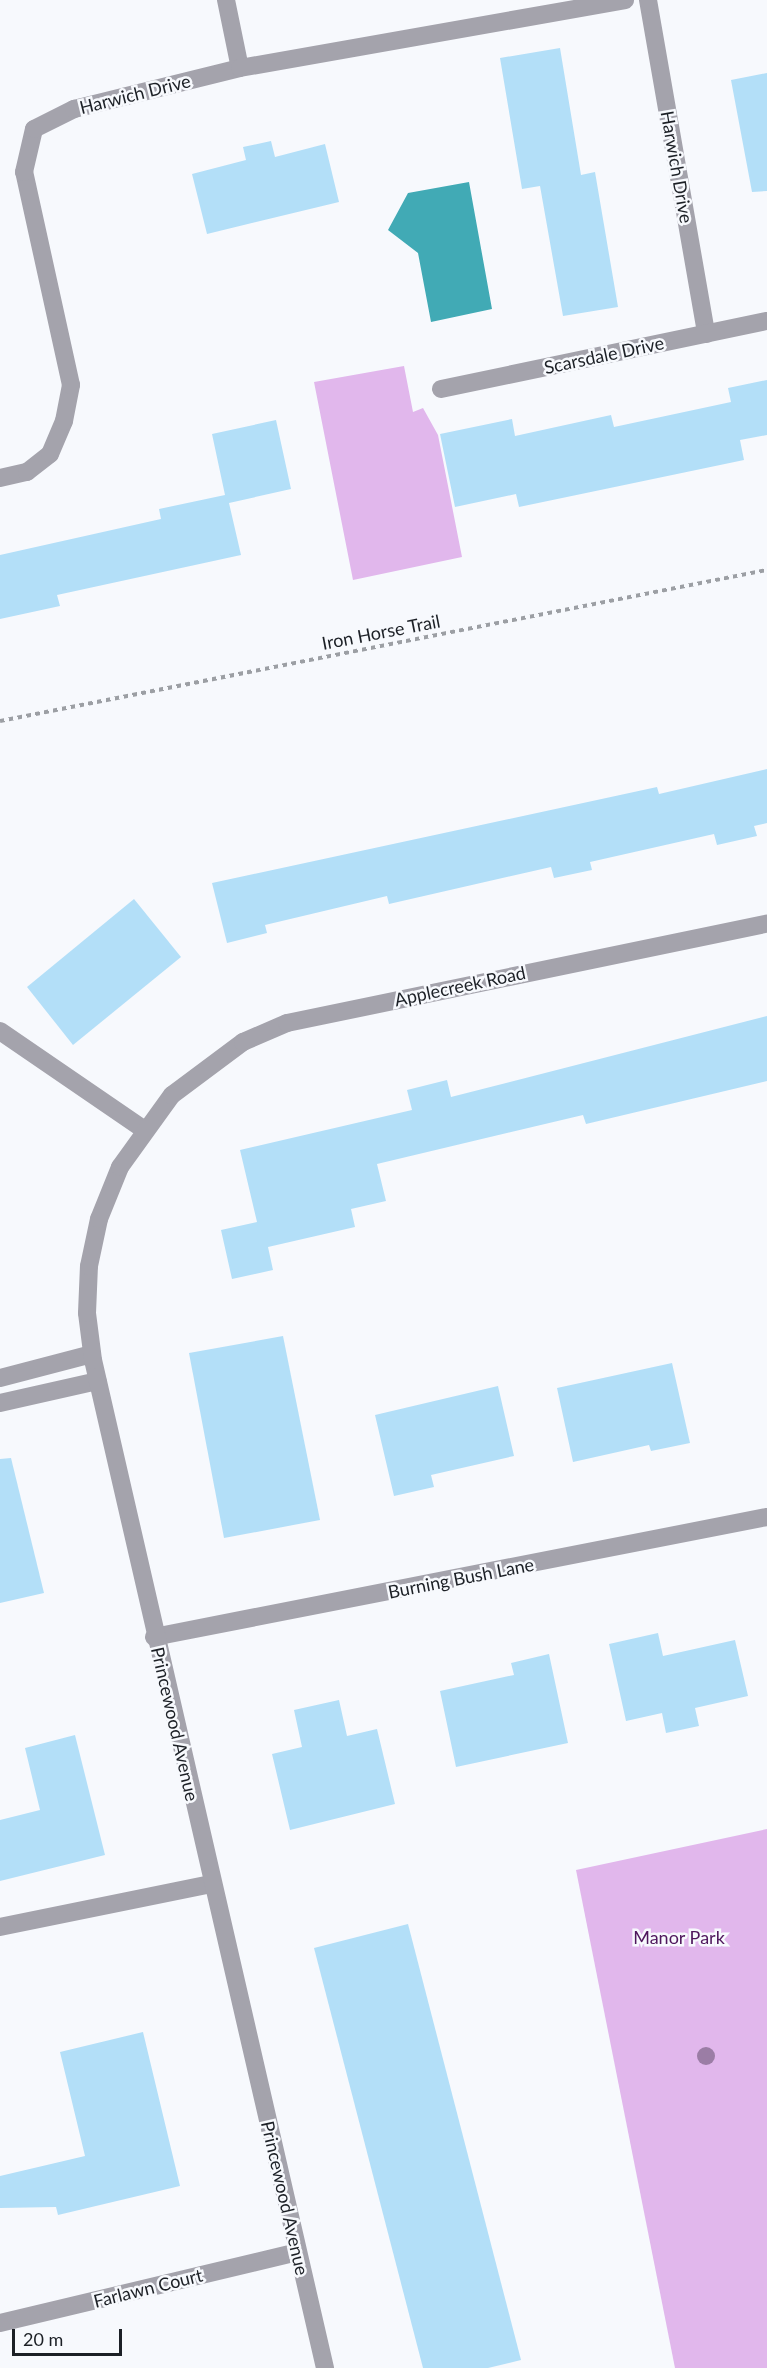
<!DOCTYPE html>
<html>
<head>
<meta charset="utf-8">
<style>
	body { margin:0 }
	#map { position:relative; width:767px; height:2368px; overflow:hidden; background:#f7f9fd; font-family:Lato,sans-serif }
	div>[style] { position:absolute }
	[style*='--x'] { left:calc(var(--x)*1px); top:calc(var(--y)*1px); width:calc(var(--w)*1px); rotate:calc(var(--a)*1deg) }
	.green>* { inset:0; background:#e1b7ec }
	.water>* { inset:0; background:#41aab5 }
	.building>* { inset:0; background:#b3dff8 }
	.path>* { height:4px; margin-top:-2px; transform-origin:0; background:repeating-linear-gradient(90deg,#9c9fa4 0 4.5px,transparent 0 9px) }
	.minor>* { height:18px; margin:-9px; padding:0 9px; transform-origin:9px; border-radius:9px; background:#a4a3ac }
	.trees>* { width:18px; height:18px; margin:-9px; border-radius:50%; background:#9b7da5 }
	span { translate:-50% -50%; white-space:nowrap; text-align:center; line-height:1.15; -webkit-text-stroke:5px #f7f9fd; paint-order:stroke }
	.street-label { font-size:18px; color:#1c2026 }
	.park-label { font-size:18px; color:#4f175d }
	.scale { position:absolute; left:12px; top:2329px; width:110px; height:27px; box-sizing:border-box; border:3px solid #1c2026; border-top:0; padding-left:8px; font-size:18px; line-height:21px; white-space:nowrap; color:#1c2026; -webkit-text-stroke:4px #f7f9fd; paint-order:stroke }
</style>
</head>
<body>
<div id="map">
	<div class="green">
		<div style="clip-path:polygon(404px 366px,413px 412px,423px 408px,438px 435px,462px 557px,353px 580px,314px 382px)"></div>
		<div style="clip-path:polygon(767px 1829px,767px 2368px,675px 2368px,576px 1870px)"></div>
	</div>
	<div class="water">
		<div style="clip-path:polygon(469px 182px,492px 309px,431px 322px,418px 253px,388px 230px,408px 193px)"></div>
	</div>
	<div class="building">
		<div style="clip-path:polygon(560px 48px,581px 175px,595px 172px,618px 307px,563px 316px,540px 186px,522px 189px,500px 58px)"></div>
		<div style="clip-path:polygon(767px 73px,767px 191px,752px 192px,731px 80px)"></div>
		<div style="clip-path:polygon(271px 141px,275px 157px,325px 144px,339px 202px,207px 234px,192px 174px,246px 160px,243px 147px)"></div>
		<div style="clip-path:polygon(767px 380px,767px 435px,740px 440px,744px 460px,519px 507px,516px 494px,455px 507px,440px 434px,512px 419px,515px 436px,611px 415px,614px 427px,731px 402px,728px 388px)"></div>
		<div style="clip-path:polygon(276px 420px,291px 489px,229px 503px,241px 555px,57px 595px,60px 606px,0 619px,0 555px,161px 519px,159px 509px,225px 495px,212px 434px)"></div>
		<div style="clip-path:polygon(767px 769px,767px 823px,754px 826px,757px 836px,717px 845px,714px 834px,590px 862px,592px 870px,554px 878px,551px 867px,389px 904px,387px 896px,265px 925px,267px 933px,227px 943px,212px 883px,657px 787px,659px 794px)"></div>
		<div style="clip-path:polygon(134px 899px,181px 957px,73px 1045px,27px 987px)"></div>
		<div style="clip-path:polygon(767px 1016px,767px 1081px,586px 1124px,583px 1115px,377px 1164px,386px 1201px,351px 1209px,355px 1227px,268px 1247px,273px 1270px,232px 1279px,221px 1230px,257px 1222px,240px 1150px,412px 1110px,407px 1090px,447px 1080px,451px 1097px)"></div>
		<div style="clip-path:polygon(283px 1336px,320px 1520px,224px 1538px,189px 1353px)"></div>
		<div style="clip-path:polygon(672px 1363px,690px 1443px,651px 1451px,649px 1445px,573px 1462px,557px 1388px)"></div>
		<div style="clip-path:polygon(498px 1386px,514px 1456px,431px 1475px,434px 1487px,394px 1496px,375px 1415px)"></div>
		<div style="clip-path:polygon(11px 1458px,44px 1593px,0 1603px,0 1459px)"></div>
		<div style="clip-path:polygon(658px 1633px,663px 1656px,735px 1640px,748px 1696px,695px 1708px,699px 1726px,666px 1733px,662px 1713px,626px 1721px,609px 1644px)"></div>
		<div style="clip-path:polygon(549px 1654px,568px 1743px,456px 1767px,440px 1691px,514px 1675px,511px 1663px)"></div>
		<div style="clip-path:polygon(339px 1700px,347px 1736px,377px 1729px,395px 1804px,290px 1830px,272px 1754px,302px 1747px,294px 1710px)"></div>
		<div style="clip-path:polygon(75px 1735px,105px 1855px,0 1881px,0 1820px,40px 1810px,25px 1748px)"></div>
		<div style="clip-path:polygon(408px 1924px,521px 2360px,488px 2368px,423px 2368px,314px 1948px)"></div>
		<div style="clip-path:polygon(143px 2032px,180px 2186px,58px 2215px,56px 2207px,0 2208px,0 2176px,85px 2156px,60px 2052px)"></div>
	</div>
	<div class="path">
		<div style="--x:0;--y:721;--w:782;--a:-11.14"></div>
	</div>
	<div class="minor">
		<div style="--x:226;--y:0;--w:69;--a:78.4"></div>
		<div style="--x:648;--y:0;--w:339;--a:80.1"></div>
		<div style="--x:441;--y:389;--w:333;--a:-11.8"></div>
		<div style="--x:0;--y:478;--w:28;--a:-13"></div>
		<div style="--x:27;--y:472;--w:29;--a:-38"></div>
		<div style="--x:50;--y:454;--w:36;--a:-67"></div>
		<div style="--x:64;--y:421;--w:37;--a:-79"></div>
		<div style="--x:71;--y:385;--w:218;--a:-102.4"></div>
		<div style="--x:24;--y:172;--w:44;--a:-76.9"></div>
		<div style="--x:34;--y:129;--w:45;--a:-26.6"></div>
		<div style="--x:74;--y:109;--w:171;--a:-13.9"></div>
		<div style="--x:240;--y:68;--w:391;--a:-10"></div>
		<div style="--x:0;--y:1031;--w:173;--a:34.4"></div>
		<div style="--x:0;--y:1378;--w:95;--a:-14.6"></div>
		<div style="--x:0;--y:1403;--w:100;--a:-12.7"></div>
		<div style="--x:154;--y:1637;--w:625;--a:-11.08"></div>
		<div style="--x:0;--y:1927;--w:216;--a:-11.5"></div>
		<div style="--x:0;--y:2323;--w:305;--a:-13.4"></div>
		<div style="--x:325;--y:2368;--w:1034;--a:-102.96"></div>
		<div style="--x:93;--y:1360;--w:47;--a:-97.3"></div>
		<div style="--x:87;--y:1313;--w:47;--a:-87.6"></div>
		<div style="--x:89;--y:1266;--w:48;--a:-78"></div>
		<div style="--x:99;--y:1219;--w:56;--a:-68"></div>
		<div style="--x:120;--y:1167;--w:89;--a:-54.2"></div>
		<div style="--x:172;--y:1095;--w:89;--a:-36.7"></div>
		<div style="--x:243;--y:1042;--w:48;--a:-23.4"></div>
		<div style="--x:287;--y:1023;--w:490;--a:-11.7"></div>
	</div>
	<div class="trees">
		<div style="left:706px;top:2056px"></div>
	</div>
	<div class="street-label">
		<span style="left:135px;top:94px;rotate:-14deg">Harwich Drive</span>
		<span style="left:677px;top:167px;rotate:80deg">Harwich Drive</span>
		<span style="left:604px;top:355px;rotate:-12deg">Scarsdale Drive</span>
		<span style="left:381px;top:632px;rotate:-11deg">Iron Horse Trail</span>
		<span style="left:460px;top:986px;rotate:-12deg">Applecreek Road</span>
		<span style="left:461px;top:1578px;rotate:-11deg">Burning Bush Lane</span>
		<span style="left:175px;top:1724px;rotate:77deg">Princewood Avenue</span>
		<span style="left:285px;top:2198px;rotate:77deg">Princewood Avenue</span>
		<span style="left:148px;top:2288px;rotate:-14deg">Farlawn Court</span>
	</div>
	<div class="park-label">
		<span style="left:679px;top:1937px">Manor Park</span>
	</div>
	<div class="scale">20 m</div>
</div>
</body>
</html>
